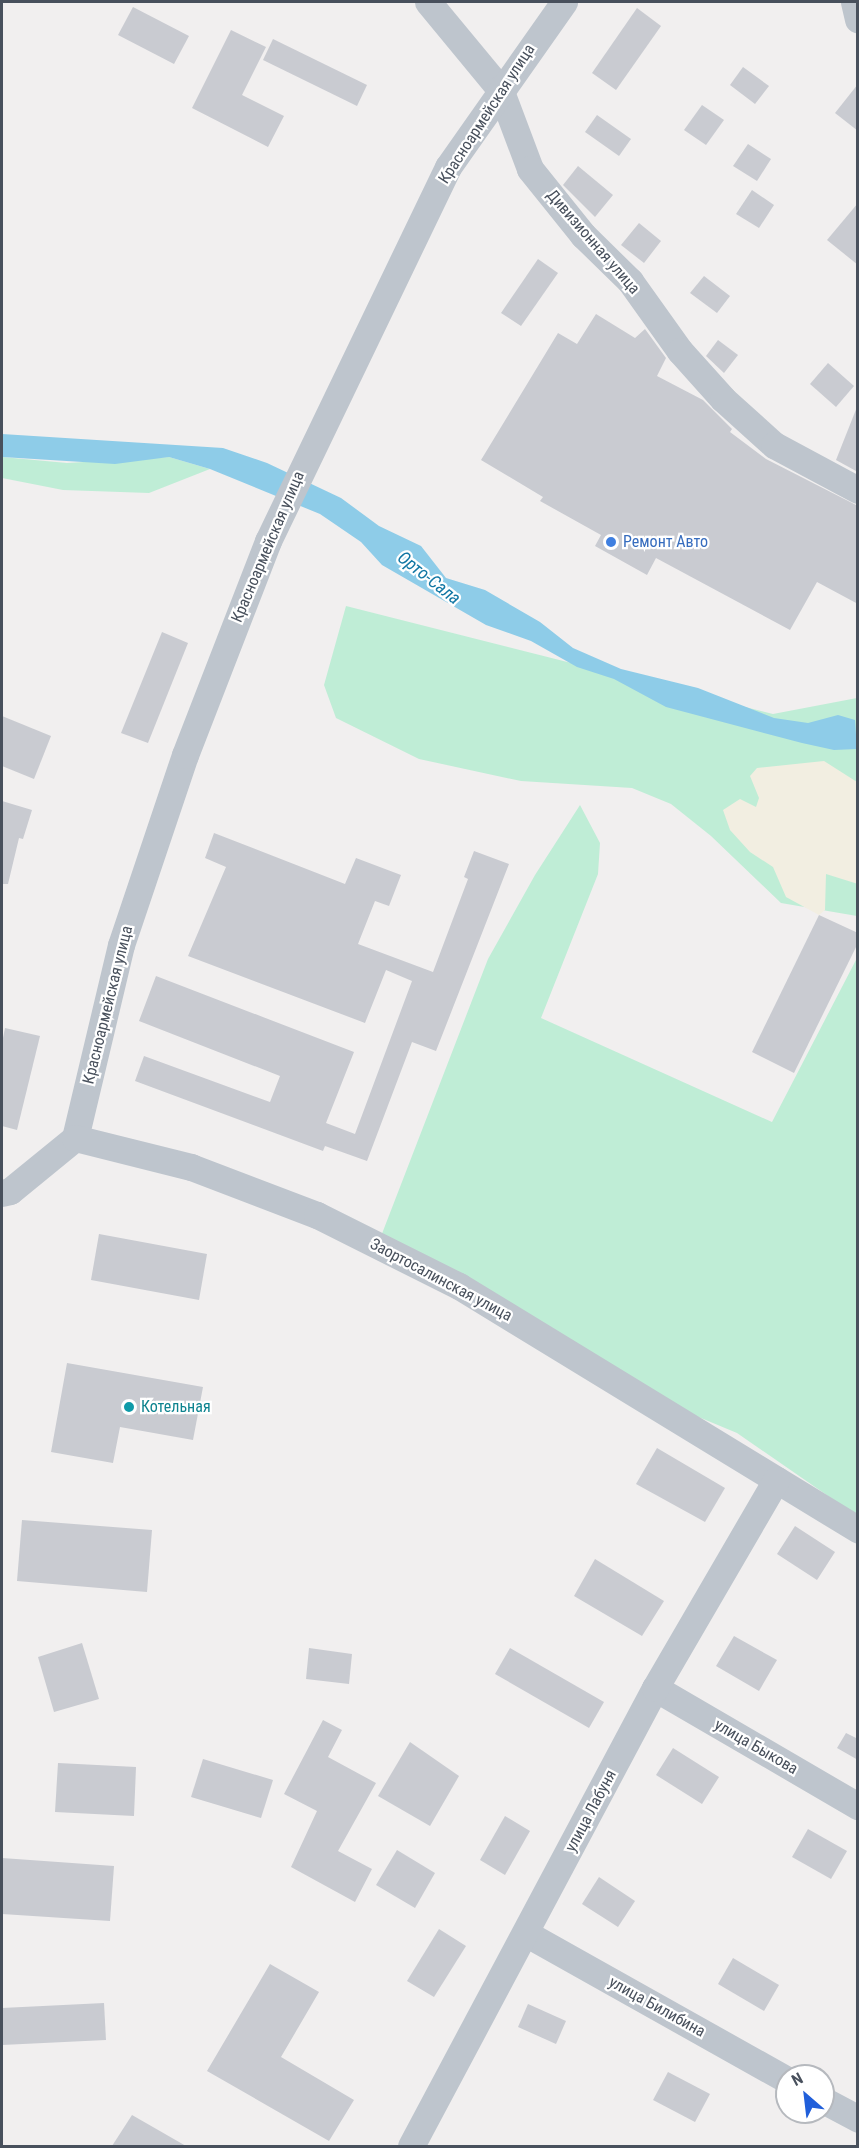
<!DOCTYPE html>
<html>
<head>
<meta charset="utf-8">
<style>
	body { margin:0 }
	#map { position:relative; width:859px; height:2148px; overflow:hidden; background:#f1efef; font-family:"Roboto Condensed",sans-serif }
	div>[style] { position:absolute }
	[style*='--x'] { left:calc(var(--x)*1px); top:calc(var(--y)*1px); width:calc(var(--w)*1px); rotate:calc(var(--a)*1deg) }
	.green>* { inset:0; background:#bfedd6 }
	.sand>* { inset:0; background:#f2eee1 }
	.water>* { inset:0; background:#8ecce8 }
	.building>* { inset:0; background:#c9cbd1 }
	.minor>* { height:27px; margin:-13.5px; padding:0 13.5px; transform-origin:13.5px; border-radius:13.5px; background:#bec5cd }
	.dots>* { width:16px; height:16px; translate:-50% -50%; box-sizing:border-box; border:3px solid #fff; border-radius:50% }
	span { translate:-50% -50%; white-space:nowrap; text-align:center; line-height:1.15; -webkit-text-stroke:4.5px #fff; paint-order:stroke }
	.street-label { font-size:16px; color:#48505c }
	.shop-label { font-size:16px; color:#366cbe }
	.left { translate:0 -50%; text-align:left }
	.culture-label { font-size:16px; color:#0d838f }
	.water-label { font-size:18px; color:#1277a4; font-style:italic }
	.frame { position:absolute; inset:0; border:3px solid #48505c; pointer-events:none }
	.north { position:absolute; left:775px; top:2064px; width:60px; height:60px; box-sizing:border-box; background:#fff; border:2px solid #b6b9be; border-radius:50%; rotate:332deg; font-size:16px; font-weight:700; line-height:24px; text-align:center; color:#48505c }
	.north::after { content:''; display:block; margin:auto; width:21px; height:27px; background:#215fda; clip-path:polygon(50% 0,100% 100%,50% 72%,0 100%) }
</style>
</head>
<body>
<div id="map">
	<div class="green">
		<div style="clip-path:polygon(2px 457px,67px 463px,169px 457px,210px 469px,149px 493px,63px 490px,2px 478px)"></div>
		<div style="clip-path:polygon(346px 606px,773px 714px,857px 698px,857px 916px,781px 903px,711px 836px,671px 804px,632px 788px,521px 781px,419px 759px,336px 718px,324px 685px)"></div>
		<div style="clip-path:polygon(580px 805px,600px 843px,598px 874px,541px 1018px,772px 1122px,857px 958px,857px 1516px,737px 1433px,624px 1386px,378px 1244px,488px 959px,535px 875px)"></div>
	</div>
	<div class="sand">
		<div style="clip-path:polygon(824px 761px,857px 782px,858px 884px,826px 874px,825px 910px,819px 915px,786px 897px,773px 867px,750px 852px,730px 830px,723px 810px,740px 799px,756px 807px,759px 798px,750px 776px,757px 768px)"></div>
	</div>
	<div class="water">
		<div style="clip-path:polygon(2px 434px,223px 448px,267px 463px,341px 498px,379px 526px,421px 546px,446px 578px,485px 590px,540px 622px,573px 648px,621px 669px,698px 688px,774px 718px,808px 723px,838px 715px,855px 720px,857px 749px,834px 750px,802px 743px,666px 707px,614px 679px,577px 667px,531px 641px,486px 625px,382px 565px,361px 542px,320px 514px,210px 469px,169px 457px,115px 464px,2px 457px)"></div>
	</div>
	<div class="building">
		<div style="clip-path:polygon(133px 7px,189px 36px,174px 64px,118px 35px)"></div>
		<div style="clip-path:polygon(637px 8px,661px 26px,616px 90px,592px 73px)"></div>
		<div style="clip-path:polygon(231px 30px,266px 47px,242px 95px,284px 116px,268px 147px,192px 108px)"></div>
		<div style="clip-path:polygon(273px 39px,367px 85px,357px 106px,263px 60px)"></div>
		<div style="clip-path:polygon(743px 67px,769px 86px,755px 104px,730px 85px)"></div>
		<div style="clip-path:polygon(858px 84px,858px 131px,835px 113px)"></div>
		<div style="clip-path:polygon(702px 105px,724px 120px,706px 145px,684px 130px)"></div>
		<div style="clip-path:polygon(597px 115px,631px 139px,619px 156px,585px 132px)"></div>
		<div style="clip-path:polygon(748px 144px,771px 159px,757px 181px,733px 166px)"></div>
		<div style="clip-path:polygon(578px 166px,613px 195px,595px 217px,563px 185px)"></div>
		<div style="clip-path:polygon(752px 190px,774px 205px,759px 228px,736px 214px)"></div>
		<div style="clip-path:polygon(858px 203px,858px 265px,827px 240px)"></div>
		<div style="clip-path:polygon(639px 223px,661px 241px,644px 263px,621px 245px)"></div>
		<div style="clip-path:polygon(538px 259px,558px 273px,521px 326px,501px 313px)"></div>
		<div style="clip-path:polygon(704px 276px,730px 296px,717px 313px,690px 293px)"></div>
		<div style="clip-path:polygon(596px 314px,635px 338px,645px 329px,666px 358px,657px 376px,703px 400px,732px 429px,730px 432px,766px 459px,858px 506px,858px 604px,817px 582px,790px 630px,656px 558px,647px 575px,595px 546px,601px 535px,540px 501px,543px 497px,481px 460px,558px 333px,577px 344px)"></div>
		<div style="clip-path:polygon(718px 340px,738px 355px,724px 373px,706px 356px)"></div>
		<div style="clip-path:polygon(828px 363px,854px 386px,836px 407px,810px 384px)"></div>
		<div style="clip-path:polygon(857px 407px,858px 467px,856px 471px,836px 460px)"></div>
		<div style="clip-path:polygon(162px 632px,188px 643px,148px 743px,121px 733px)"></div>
		<div style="clip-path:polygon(2px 716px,51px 736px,34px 779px,2px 766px)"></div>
		<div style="clip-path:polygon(2px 801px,32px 810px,23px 839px,19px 838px,8px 884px,2px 884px)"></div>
		<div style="clip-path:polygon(214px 833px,345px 884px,356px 858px,401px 875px,389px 906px,375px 901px,358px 944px,433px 972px,468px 879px,464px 877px,474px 851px,509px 864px,436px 1051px,412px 1042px,367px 1161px,325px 1146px,323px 1151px,135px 1081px,144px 1056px,270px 1102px,280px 1076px,139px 1021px,156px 976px,354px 1052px,326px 1123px,355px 1134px,412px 981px,386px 970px,365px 1023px,188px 956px,226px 867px,205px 858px)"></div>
		<div style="clip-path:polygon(819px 915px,858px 933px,858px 943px,794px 1073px,752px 1052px)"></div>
		<div style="clip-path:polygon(5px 1028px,40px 1036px,17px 1130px,2px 1126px,2px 1043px)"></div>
		<div style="clip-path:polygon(99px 1234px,207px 1254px,199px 1300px,91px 1280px)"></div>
		<div style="clip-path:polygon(67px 1363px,203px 1387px,193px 1440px,120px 1427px,113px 1463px,51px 1452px)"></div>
		<div style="clip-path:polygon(657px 1448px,725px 1488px,705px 1522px,636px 1484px)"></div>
		<div style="clip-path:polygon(22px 1520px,152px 1530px,147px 1592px,17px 1581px)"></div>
		<div style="clip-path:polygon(795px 1526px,835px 1552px,817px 1580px,777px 1554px)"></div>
		<div style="clip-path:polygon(595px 1559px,664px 1601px,642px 1636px,574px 1596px)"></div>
		<div style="clip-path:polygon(734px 1636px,777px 1660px,759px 1691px,716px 1666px)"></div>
		<div style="clip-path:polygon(82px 1643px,99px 1699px,54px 1712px,38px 1657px)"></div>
		<div style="clip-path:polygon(309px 1648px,352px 1654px,349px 1684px,306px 1679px)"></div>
		<div style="clip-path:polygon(510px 1648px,604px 1702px,589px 1728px,495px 1674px)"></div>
		<div style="clip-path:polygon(323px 1720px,342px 1730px,328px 1757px,376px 1783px,338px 1851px,372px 1869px,355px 1902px,291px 1867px,317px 1811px,284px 1794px)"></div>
		<div style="clip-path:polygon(846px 1733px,858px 1739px,858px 1760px,837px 1748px)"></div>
		<div style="clip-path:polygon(410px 1742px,459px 1776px,430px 1826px,378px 1796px)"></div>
		<div style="clip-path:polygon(673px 1748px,719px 1777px,702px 1804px,656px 1775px)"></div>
		<div style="clip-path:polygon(203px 1759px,273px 1780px,261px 1818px,191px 1797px)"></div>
		<div style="clip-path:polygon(58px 1763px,136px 1767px,134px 1816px,55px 1812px)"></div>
		<div style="clip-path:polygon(505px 1816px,530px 1831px,505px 1875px,480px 1860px)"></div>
		<div style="clip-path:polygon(808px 1829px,847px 1851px,831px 1879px,792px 1857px)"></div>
		<div style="clip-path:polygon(397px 1850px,435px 1873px,415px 1908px,376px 1885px)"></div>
		<div style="clip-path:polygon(2px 1858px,114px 1866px,110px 1921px,2px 1914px)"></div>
		<div style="clip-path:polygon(599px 1877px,635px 1901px,618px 1927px,582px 1904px)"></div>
		<div style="clip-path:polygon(439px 1929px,466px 1946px,434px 1997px,407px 1981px)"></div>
		<div style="clip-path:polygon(733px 1958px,779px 1985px,764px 2011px,718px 1984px)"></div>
		<div style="clip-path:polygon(270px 1964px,319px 1992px,281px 2057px,354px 2100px,329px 2141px,207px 2071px)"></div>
		<div style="clip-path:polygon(104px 2003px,106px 2040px,2px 2045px,2px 2008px)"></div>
		<div style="clip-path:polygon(528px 2004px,566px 2021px,556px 2044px,518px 2027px)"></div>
		<div style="clip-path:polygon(668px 2072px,710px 2094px,695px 2122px,653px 2100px)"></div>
		<div style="clip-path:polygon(132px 2115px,186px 2146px,112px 2146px)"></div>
	</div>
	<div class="minor">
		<div style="--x:428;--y:2;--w:113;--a:50.4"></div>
		<div style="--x:500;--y:89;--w:85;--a:69.4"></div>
		<div style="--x:530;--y:169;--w:85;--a:51.2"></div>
		<div style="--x:583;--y:235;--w:66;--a:44.4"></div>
		<div style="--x:630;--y:281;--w:86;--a:54.5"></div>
		<div style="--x:680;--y:351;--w:64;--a:48.1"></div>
		<div style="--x:723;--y:399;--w:69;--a:42"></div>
		<div style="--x:774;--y:445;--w:95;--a:28.2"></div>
		<div style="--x:854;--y:2;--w:18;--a:77"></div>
		<div style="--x:75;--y:1138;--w:198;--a:-76.6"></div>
		<div style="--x:121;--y:945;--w:200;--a:-71.4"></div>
		<div style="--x:185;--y:755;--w:230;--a:-68.8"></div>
		<div style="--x:268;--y:541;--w:415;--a:-64.3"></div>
		<div style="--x:448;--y:167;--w:202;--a:-54.9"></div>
		<div style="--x:2;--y:1193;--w:8;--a:-14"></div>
		<div style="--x:10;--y:1191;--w:84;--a:-39.2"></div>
		<div style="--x:75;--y:1138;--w:120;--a:14"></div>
		<div style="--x:191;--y:1167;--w:135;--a:20.9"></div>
		<div style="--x:317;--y:1215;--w:159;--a:26.6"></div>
		<div style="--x:459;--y:1286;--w:468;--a:31.4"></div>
		<div style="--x:655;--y:1688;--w:235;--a:30.2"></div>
		<div style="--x:527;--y:1934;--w:298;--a:29.3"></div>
		<div style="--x:823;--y:2100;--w:40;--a:28"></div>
		<div style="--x:411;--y:2146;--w:519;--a:-61.95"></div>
		<div style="--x:655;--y:1688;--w:241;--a:-59.8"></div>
	</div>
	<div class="dots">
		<div style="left:611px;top:542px;background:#3f7fe0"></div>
		<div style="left:129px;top:1407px;background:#0f9aa8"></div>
	</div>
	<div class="street-label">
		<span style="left:487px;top:114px;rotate:-57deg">Красноармейская улица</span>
		<span style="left:593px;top:242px;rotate:49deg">Дивизионная улица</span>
		<span style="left:268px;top:547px;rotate:-67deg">Красноармейская улица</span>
		<span style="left:108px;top:1005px;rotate:-76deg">Красноармейская улица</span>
		<span style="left:441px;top:1280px;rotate:28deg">Заортосалинская улица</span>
		<span style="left:756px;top:1747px;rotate:30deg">улица Быкова</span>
		<span style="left:591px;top:1811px;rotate:-62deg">улица Лабуня</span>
		<span style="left:657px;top:2007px;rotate:29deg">улица Билибина</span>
	</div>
	<div class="shop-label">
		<span class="left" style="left:623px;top:542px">Ремонт Авто</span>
	</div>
	<div class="culture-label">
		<span class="left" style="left:141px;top:1407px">Котельная</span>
	</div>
	<div class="water-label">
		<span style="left:429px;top:578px;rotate:38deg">Орто-Сала</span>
	</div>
	<div class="frame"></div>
	<div class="north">N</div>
</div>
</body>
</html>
